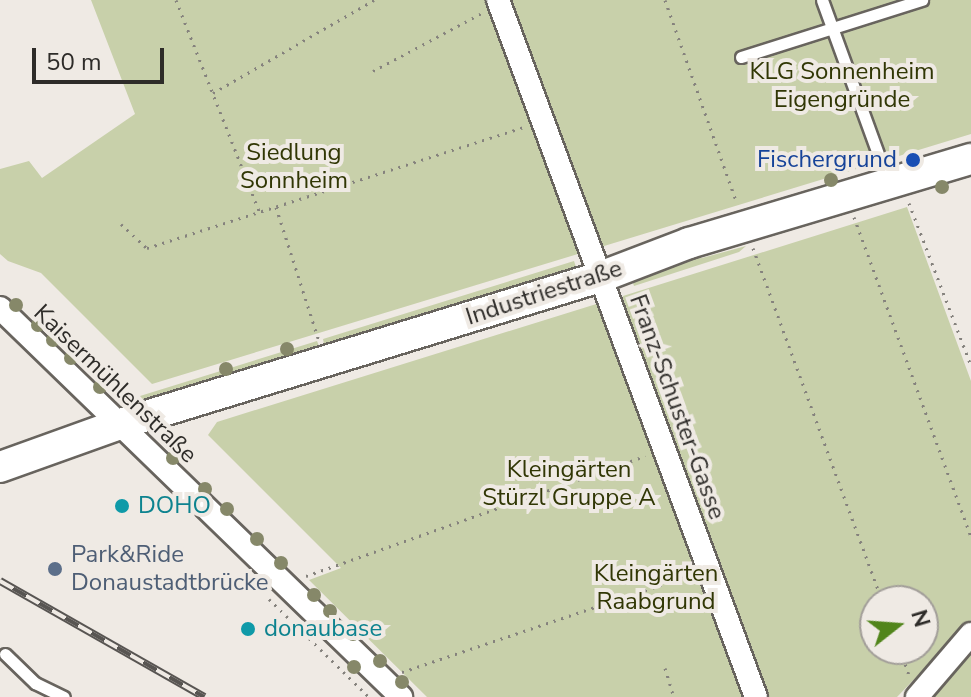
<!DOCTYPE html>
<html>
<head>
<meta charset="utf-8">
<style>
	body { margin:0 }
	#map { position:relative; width:971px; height:697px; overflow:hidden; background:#efeae4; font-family:"Nunito Sans",sans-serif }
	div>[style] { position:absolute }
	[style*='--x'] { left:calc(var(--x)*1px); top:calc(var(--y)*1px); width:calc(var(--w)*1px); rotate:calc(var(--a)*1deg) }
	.green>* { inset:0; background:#c8d0aa }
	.path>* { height:3px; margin-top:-1.5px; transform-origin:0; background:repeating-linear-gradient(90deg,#85827d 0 2px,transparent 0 8px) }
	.roads { filter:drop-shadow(2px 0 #68645e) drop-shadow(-2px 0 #68645e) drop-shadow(0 2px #68645e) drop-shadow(0 -2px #68645e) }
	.lane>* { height:11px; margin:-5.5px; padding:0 5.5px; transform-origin:5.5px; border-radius:5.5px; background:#fff }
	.street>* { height:22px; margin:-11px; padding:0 11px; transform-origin:11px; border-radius:11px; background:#fff }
	.secondary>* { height:30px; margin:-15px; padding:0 15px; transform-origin:15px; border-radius:15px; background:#fff }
	.rail>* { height:8px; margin-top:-4px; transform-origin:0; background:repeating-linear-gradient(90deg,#efeae4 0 15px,#585552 0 30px); box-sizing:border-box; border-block:2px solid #585552 }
	.trees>* { width:14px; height:14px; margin:-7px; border-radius:50%; background:#868869 }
	.dots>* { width:22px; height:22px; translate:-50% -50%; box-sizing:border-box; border:4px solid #efeae4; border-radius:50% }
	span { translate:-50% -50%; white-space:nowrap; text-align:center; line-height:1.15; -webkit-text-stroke:8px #efeae4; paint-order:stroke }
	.park-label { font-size:24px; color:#313705 }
	.transit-label { font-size:24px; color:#164399 }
	.right { translate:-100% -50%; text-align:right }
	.street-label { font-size:24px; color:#2e2c29 }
	.culture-label { font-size:24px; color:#0d838f }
	.left { translate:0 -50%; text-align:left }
	.service-label { font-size:24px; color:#4e5e75 }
	.north { position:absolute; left:859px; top:585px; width:80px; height:80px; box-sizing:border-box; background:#efeae4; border:2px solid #a29e99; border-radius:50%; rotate:73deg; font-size:22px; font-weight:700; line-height:32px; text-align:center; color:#2e2c29 }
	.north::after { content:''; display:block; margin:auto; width:28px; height:36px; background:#51851b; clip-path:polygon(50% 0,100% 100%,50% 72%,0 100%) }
	.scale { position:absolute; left:32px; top:48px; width:132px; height:36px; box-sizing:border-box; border:4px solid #2e2c29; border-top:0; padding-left:10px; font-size:24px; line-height:28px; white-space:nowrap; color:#2e2c29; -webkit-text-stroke:6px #efeae4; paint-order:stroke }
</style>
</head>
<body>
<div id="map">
	<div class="green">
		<div style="clip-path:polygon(91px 0,971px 0,971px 134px,152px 384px,41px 273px,8px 261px,0 254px,0 169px,29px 161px,42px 178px,135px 114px)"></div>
		<div style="clip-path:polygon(evenodd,907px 207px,971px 381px,971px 620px,897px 697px,760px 697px,619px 305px,623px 296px,907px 207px,875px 601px,923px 601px,923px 649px,875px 649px,875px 601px)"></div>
		<div style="clip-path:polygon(746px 246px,739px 252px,634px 286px,632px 280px,697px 256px,702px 258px)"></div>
		<div style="clip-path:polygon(574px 261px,579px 276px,569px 279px,561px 271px,324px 344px,323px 339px)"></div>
		<div style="clip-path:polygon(606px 301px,750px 697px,427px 697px,309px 580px,341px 568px,208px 435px,217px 422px)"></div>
		<div style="clip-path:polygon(317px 341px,319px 346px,239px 371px,237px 376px,213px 378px,142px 401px,140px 396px)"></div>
		<div style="clip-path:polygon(971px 646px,971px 697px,926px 697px)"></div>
	</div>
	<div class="path">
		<div style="--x:176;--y:0;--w:227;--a:68.5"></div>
		<div style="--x:665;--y:0;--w:215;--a:70.5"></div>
		<div style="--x:373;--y:71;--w:123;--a:-28"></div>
		<div style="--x:213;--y:93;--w:186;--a:-30"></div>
		<div style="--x:909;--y:203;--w:173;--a:69.1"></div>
		<div style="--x:276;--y:207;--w:141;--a:72.2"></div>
		<div style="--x:854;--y:217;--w:340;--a:69.9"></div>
		<div style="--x:121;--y:224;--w:35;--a:43"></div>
		<div style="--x:147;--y:248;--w:397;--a:-17.8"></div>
		<div style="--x:753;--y:248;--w:376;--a:69.9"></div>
		<div style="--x:306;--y:576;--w:360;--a:-19.5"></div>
		<div style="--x:269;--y:599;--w:140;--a:44.4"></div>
		<div style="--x:900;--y:649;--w:28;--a:71"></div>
		<div style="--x:665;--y:668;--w:30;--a:73"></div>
		<div style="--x:402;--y:672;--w:304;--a:-18.6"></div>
	</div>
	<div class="roads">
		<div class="lane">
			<div style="--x:822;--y:0;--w:196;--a:70"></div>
			<div style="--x:741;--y:57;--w:190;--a:-17.5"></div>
			<div style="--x:5;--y:654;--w:42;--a:44"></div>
			<div style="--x:35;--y:683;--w:32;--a:26"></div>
		</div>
		<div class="street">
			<div style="--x:498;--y:0;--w:743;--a:69.69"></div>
			<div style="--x:0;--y:308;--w:559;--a:44.13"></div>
			<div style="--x:917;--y:697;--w:83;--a:-49.4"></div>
		</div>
		<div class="secondary">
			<div style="--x:0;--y:467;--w:124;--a:-19.7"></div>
			<div style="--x:117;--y:425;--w:508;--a:-17.04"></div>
			<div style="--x:603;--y:276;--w:92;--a:-21"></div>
			<div style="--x:689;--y:243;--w:294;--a:-16.6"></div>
		</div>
	</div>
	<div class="rail">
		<div style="--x:0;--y:581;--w:235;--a:29.6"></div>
	</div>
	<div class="trees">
		<div style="left:831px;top:180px"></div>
		<div style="left:942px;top:187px"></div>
		<div style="left:16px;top:305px"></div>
		<div style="left:38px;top:325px"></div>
		<div style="left:53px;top:340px"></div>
		<div style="left:287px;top:349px"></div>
		<div style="left:71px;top:358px"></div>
		<div style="left:226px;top:369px"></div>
		<div style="left:100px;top:387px"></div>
		<div style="left:173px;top:458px"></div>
		<div style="left:205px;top:489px"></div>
		<div style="left:227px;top:509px"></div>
		<div style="left:257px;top:539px"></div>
		<div style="left:281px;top:563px"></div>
		<div style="left:314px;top:595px"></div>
		<div style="left:330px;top:611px"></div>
		<div style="left:353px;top:634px"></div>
		<div style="left:380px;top:661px"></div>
		<div style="left:354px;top:667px"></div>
		<div style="left:402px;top:682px"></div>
	</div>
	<div class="dots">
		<div style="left:913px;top:160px;background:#1a4fb4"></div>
		<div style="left:122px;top:506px;background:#0f9aa8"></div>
		<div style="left:55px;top:569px;background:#5c6f8a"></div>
		<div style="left:248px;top:629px;background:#0f9aa8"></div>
	</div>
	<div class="park-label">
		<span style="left:842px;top:86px">KLG Sonnenheim<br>Eigengründe</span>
		<span style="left:294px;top:167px">Siedlung<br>Sonnheim</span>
		<span style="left:569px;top:484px">Kleingärten<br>Stürzl Gruppe A</span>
		<span style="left:656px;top:588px">Kleingärten<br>Raabgrund</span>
	</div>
	<div class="transit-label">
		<span class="right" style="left:897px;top:160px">Fischergrund</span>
	</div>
	<div class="street-label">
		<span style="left:544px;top:293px;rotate:-18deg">Industriestraße</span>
		<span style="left:115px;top:384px;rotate:44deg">Kaisermühlenstraße</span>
		<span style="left:677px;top:407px;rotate:70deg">Franz-Schuster-Gasse</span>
	</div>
	<div class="culture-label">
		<span class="left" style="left:138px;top:506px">DOHO</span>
		<span class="left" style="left:264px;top:629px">donaubase</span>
	</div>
	<div class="service-label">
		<span class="left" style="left:71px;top:569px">Park&amp;Ride<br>Donaustadtbrücke</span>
	</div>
	<div class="north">N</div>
	<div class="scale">50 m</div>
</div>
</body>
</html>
